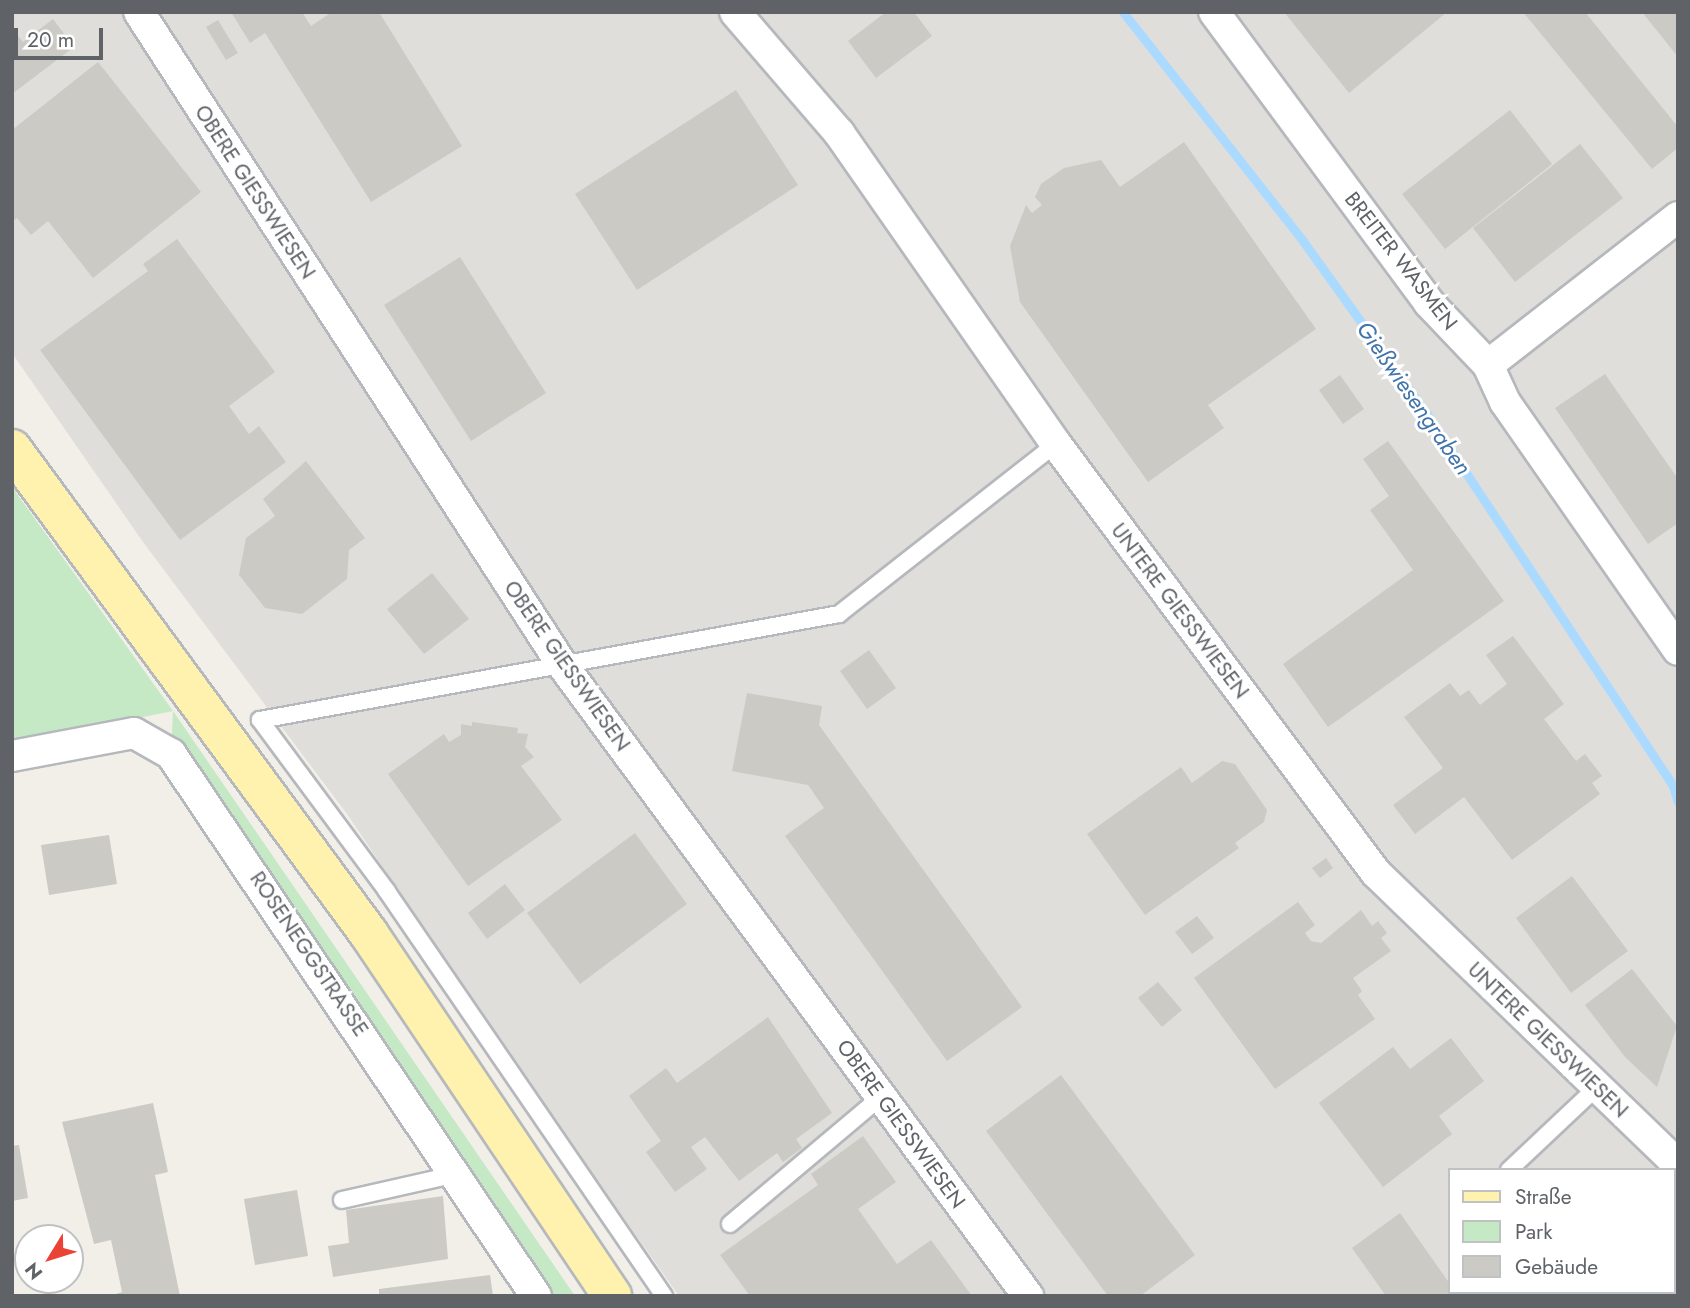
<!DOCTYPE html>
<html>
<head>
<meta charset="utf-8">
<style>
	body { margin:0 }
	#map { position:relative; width:1690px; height:1308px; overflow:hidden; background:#f1efe8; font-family:Jost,sans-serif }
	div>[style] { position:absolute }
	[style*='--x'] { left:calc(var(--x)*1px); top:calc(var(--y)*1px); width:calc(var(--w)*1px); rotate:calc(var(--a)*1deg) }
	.industrial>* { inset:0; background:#e0deda }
	.green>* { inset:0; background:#c5e8c5 }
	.stream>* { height:9px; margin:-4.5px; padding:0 4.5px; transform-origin:4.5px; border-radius:4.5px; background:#aadaff }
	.building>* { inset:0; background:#cccac5 }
	.roads { filter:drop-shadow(2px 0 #b5b8bc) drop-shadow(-2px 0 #b5b8bc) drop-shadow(0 2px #b5b8bc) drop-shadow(0 -2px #b5b8bc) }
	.lane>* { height:16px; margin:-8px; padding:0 8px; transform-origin:8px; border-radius:8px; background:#fff }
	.street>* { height:30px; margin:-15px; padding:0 15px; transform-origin:15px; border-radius:15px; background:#fff }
	.primary>* { height:38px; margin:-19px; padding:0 19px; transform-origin:19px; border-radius:19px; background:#fff2af }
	span { translate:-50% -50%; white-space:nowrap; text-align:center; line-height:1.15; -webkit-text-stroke:6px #fff; paint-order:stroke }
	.street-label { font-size:21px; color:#5f6368 }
	.water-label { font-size:23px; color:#4174aa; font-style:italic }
	.frame { position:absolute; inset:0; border:14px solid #5f6368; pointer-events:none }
	.legend { position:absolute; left:1448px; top:1168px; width:228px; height:126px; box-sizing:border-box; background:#fff; border:2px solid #bfc1c3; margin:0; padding:9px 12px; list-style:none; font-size:21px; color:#5f6368 }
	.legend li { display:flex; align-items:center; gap:14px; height:35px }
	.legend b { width:35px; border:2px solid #bfc1c3 }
	.north { position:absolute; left:14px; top:1224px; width:70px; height:70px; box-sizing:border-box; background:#fff; border:2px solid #bfc1c3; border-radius:50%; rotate:232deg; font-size:19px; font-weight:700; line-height:28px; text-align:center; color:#5f6368 }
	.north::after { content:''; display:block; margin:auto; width:24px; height:32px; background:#ea4335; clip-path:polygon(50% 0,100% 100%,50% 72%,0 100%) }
	.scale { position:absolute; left:14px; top:28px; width:89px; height:32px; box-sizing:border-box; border:4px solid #5f6368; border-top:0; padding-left:9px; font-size:21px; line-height:24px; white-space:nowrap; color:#5f6368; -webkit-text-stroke:5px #fff; paint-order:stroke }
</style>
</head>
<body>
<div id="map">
	<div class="industrial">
		<div style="clip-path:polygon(evenodd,12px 12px,1678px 12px,1678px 1296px,679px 1296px,528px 1083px,347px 814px,143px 542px,12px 353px,12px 12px,1450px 1170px,1674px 1170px,1674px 1292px,1450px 1292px,1450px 1170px)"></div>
	</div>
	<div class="green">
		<div style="clip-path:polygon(12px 487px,173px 711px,575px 1296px,536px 1296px,171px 754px,173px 711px,12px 743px)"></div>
	</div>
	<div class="stream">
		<div style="--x:1123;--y:12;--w:291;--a:51.8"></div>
		<div style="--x:1303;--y:241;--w:220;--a:54.4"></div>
		<div style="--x:1431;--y:420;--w:439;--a:56.5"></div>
		<div style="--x:1673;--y:786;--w:17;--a:73"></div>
	</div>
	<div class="building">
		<div style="clip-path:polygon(231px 12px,302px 12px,311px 26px,332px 12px,379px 12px,462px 146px,371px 202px,265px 33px,250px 43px)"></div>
		<div style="clip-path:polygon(886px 12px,914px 12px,932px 36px,876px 78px,848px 41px)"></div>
		<div style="clip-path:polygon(1284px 12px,1447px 12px,1349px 93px)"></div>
		<div style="clip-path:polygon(1523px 12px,1585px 12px,1678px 127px,1678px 148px,1652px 169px)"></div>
		<div style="clip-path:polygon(1642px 12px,1678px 12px,1678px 57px)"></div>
		<div style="clip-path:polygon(53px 19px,74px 47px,12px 94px,12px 29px,23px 42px)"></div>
		<div style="clip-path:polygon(218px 20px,238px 53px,226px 60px,206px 27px)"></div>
		<div style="clip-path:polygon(98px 62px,201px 192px,93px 278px,48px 221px,31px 235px,17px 218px,12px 222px,12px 130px)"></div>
		<div style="clip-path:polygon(736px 90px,798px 185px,637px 290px,575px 194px)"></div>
		<div style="clip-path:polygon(1510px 110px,1552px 164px,1445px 249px,1402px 194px)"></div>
		<div style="clip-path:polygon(1184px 142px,1316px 329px,1208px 405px,1224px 428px,1148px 482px,1020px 302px,1010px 246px,1026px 205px,1032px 213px,1042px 205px,1035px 197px,1041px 184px,1064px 168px,1101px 160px,1120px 187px)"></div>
		<div style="clip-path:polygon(1580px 144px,1623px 198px,1515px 282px,1473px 228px)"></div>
		<div style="clip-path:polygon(177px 239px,275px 372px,229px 406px,249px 434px,259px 426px,286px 462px,180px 540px,40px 350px,148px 271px,143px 264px)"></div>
		<div style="clip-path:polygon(460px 257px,546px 393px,471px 441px,384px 305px)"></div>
		<div style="clip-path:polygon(1605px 374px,1678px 479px,1678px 523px,1648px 544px,1555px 408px)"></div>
		<div style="clip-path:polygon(1340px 375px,1364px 409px,1343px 424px,1319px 390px)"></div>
		<div style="clip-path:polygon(1388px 441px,1504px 601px,1328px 727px,1283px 664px,1413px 570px,1370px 510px,1389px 496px,1363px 459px)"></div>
		<div style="clip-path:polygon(306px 461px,365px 538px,349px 550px,347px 579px,302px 614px,265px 608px,239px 575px,246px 538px,275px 516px,263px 499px)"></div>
		<div style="clip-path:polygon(432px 573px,469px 619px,424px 654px,387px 609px)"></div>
		<div style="clip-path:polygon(1513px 636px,1564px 704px,1544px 719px,1576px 761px,1585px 754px,1602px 776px,1592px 783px,1600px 794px,1512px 860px,1464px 797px,1415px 834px,1393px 805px,1443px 768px,1404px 717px,1450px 683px,1460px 696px,1469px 690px,1480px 705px,1507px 684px,1486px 655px)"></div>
		<div style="clip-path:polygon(869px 650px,896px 688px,867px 709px,840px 671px)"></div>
		<div style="clip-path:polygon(747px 693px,822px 706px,819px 725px,1022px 1007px,947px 1061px,785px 836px,824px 808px,808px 785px,732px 771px)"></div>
		<div style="clip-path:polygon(472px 722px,518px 728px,517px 733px,528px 734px,525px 747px,534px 757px,521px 766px,562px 820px,468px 886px,388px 774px,444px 734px,449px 742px,461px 735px,461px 724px,472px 726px)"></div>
		<div style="clip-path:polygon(1222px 761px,1235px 764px,1267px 810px,1264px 822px,1235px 843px,1239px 848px,1145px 915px,1087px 834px,1181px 767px,1192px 783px)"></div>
		<div style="clip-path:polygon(635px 833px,687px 904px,580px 984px,527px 913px)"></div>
		<div style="clip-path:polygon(109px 835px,117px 884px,49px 895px,41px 845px)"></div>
		<div style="clip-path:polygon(1326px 858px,1333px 868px,1320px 878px,1312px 868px)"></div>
		<div style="clip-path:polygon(1572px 876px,1628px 951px,1571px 993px,1516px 918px)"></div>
		<div style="clip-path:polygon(505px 884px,525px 910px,487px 939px,468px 913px)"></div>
		<div style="clip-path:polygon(1298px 902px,1315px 925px,1305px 933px,1311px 941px,1321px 943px,1361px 910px,1372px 926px,1378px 921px,1387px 933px,1381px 938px,1391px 951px,1353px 978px,1362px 991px,1358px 995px,1375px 1019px,1275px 1089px,1194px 978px)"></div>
		<div style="clip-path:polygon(1197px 916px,1214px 938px,1192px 954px,1175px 932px)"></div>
		<div style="clip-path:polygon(1632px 969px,1677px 1026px,1657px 1087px,1625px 1057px,1585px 1005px)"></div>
		<div style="clip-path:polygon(1158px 982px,1182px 1010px,1162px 1027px,1138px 998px)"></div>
		<div style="clip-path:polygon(768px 1017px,832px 1113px,796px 1139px,802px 1148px,783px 1162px,777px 1153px,739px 1181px,705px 1137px,691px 1147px,707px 1169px,675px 1192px,646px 1152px,661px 1141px,629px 1096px,666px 1068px,677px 1083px)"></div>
		<div style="clip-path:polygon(1451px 1038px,1484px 1081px,1439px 1116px,1452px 1134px,1383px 1187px,1319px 1103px,1393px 1047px,1410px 1069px)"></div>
		<div style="clip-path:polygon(1061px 1075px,1195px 1255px,1140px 1296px,1108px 1296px,986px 1131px)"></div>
		<div style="clip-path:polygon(153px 1103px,168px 1172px,155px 1175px,180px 1296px,109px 1296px,122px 1292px,111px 1240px,94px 1244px,62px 1122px)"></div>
		<div style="clip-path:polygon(863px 1136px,896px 1182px,858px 1209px,897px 1264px,931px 1240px,972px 1296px,750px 1296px,720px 1255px,818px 1185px,811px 1174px)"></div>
		<div style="clip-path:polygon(19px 1145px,28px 1198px,12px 1201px,12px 1146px)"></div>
		<div style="clip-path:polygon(297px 1190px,308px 1256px,255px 1265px,244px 1199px)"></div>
		<div style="clip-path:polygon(443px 1196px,448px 1259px,333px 1277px,328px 1246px,349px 1243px,346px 1210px)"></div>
		<div style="clip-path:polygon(1400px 1213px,1450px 1284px,1450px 1292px,1459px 1296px,1386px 1296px,1352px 1248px)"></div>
		<div style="clip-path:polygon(490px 1275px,493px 1296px,379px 1296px,379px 1289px)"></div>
		<div style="clip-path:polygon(1519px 1292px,1614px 1292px,1518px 1296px)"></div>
	</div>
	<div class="roads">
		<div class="lane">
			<div style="--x:1509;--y:1170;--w:121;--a:-43.3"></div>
			<div style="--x:342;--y:1200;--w:118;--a:-12.7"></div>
			<div style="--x:730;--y:1224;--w:197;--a:-40.1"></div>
			<div style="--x:664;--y:1296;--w:491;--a:-124.4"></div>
			<div style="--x:387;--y:891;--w:213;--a:-126.6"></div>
			<div style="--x:260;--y:720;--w:589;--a:-10.37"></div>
			<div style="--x:839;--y:614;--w:276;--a:-38.1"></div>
		</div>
		<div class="street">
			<div style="--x:139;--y:12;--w:776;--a:57.05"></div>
			<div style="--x:561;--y:663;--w:787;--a:53.58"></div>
			<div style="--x:735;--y:12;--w:160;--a:49.3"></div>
			<div style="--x:839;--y:133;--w:379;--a:55.1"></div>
			<div style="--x:1056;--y:444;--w:535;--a:53.28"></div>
			<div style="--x:1376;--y:873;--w:420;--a:44"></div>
			<div style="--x:1214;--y:12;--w:362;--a:53.5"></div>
			<div style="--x:1429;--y:303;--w:86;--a:46.4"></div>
			<div style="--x:1488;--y:365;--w:41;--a:65.3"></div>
			<div style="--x:1505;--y:402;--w:302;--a:55.1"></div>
			<div style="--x:1488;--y:365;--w:241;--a:-37.9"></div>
			<div style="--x:12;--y:756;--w:124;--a:-10.7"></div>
			<div style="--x:134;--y:733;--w:43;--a:29.6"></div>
			<div style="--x:171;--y:754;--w:653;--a:56.04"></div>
		</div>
		<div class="primary">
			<div style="--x:12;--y:449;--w:602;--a:53.64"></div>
			<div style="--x:369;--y:934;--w:436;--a:56.1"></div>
		</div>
	</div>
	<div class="street-label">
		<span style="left:255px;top:192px;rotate:57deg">OBERE GIESSWIESEN</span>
		<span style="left:1401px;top:261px;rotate:52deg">BREITER WASMEN</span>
		<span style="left:1180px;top:611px;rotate:53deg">UNTERE GIESSWIESEN</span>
		<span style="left:567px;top:666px;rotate:55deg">OBERE GIESSWIESEN</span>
		<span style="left:309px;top:954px;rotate:56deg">ROSENEGGSTRASSE</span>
		<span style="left:1548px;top:1040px;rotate:44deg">UNTERE GIESSWIESEN</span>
		<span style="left:901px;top:1124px;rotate:54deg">OBERE GIESSWIESEN</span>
	</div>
	<div class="water-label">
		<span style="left:1414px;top:398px;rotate:55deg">Gießwiesengraben</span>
	</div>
	<div class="frame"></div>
	<ul class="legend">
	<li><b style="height:9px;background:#fff2af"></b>Straße</li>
	<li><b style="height:19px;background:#c5e8c5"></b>Park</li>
	<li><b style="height:19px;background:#cccac5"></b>Gebäude</li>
	</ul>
	<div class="north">N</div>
	<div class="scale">20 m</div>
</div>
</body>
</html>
